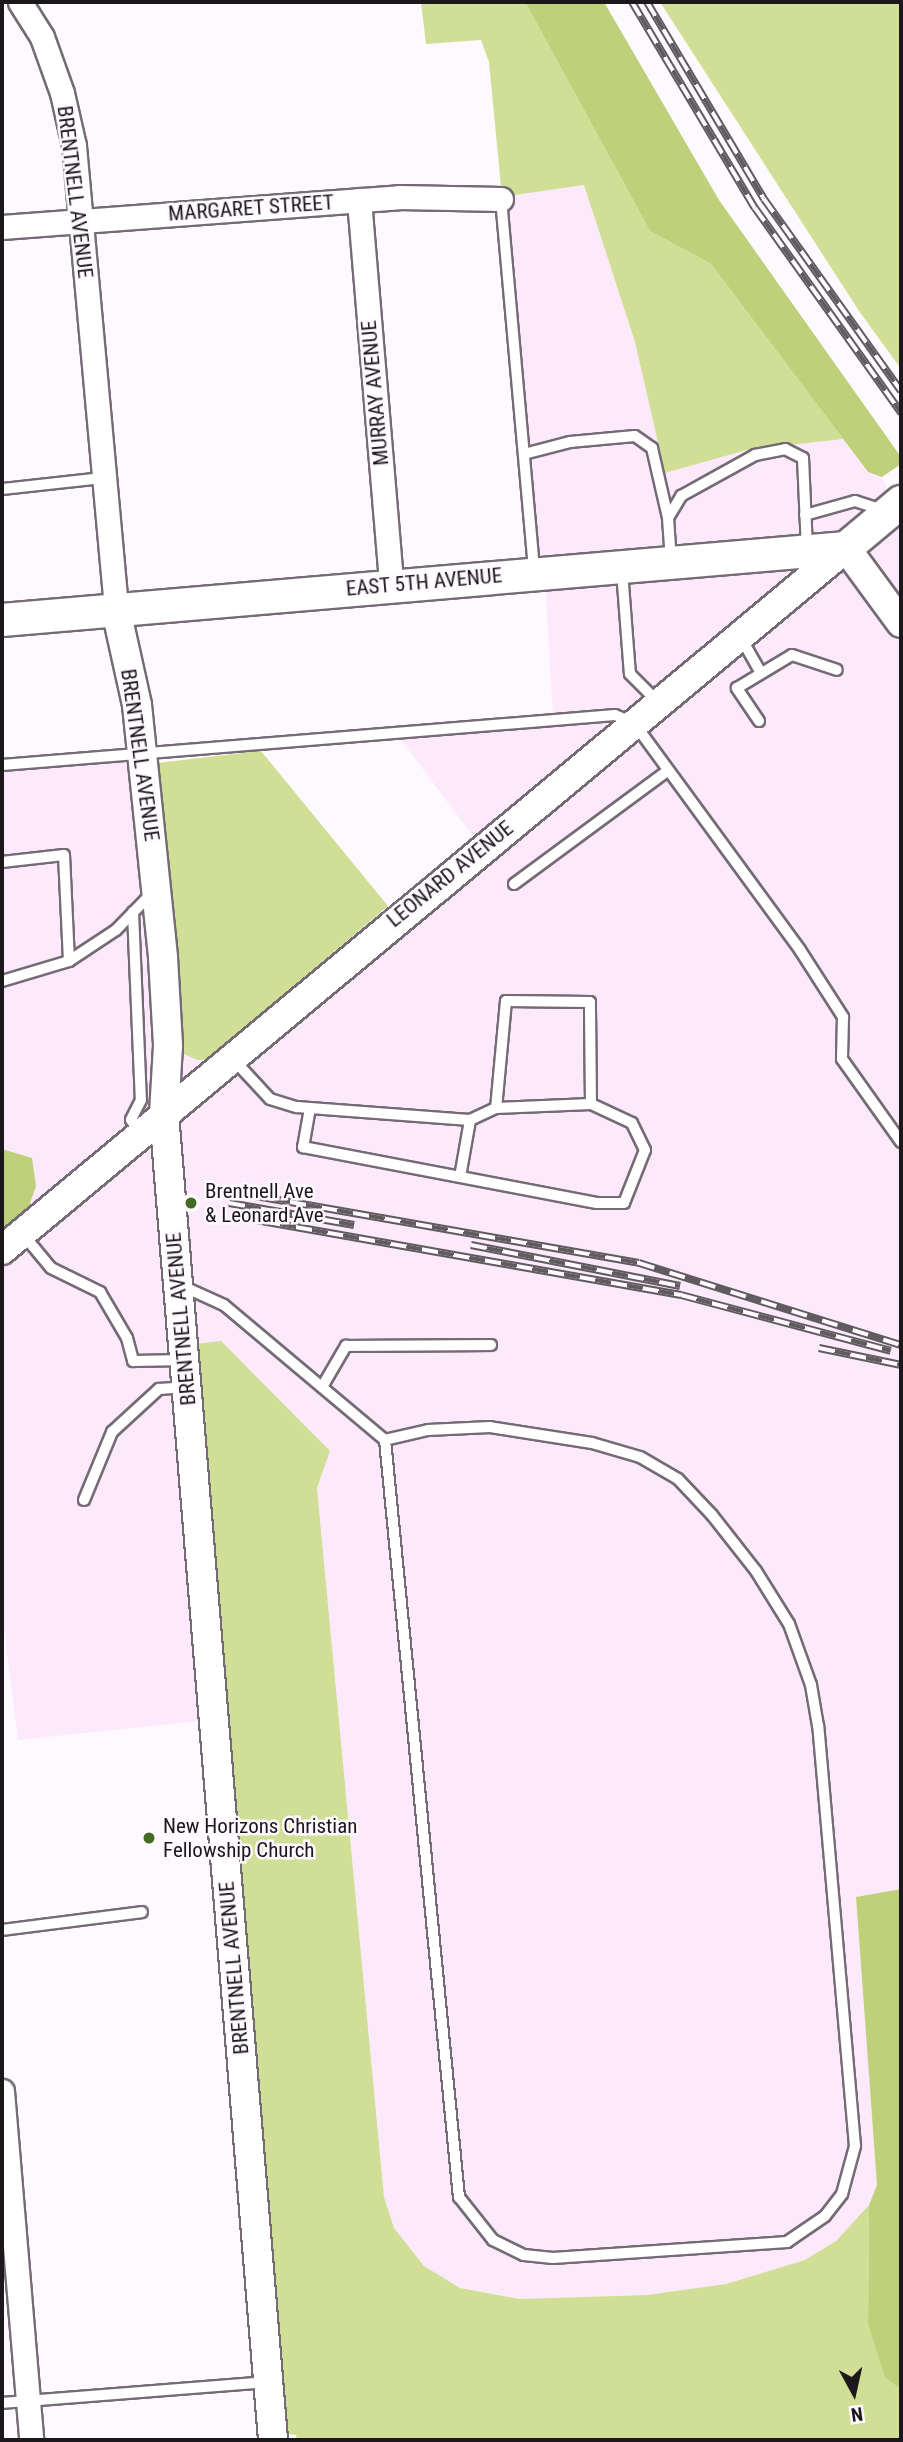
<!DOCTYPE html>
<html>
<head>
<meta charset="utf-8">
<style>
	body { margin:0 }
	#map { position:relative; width:903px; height:2442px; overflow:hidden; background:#fef9fe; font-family:"Roboto Condensed",sans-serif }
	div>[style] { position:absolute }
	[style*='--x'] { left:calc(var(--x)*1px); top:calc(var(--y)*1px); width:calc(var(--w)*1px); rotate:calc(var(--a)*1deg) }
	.built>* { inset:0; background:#fceafc }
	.green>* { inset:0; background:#d0df95 }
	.forest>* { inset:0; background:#bfd07b }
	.roads { filter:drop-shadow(2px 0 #756b75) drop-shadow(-2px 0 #756b75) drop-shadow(0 2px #756b75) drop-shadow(0 -2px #756b75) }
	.service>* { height:10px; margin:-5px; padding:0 5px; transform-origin:5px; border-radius:5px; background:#fff }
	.minor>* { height:23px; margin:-11.5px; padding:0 11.5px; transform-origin:11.5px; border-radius:11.5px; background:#fff }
	.tertiary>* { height:28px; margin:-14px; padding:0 14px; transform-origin:14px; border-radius:14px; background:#fff }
	.secondary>* { height:32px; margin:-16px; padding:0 16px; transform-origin:16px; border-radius:16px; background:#fff }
	.rail>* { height:8px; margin-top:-4px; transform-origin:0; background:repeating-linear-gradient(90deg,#fef9fe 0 16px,#5f5b5f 0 32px); box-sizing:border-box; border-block:2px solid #5f5b5f }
	.dots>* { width:19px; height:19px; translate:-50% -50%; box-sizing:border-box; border:4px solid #fef9fe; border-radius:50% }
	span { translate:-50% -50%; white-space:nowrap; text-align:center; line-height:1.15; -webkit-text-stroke:5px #fef9fe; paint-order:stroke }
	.street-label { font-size:21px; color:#1b171b }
	.poi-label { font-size:21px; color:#1b171b }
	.left { translate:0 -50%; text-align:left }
	.frame { position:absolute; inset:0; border:4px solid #1b171b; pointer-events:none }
	.north { position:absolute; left:819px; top:2358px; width:70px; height:70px; -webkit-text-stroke:5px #fef9fe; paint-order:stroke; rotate:172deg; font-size:19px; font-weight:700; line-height:28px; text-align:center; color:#1b171b }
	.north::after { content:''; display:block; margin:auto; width:24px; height:32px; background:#1b171b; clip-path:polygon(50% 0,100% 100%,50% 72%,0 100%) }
</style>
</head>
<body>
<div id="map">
	<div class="built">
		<div style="clip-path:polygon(584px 185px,635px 342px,665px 473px,747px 450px,843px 439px,867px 472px,882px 477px,901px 517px,901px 1889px,856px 1898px,877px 2185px,869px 2205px,836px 2241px,805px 2260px,726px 2284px,647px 2295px,520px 2299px,459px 2288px,424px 2266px,394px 2228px,384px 2197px,317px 1488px,330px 1451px,227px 1718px,18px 1740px,2px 1613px,2px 1236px,32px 1158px,2px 1149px,2px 767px,156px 755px,178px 1039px,206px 1060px,388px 906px,397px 917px,481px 847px,396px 733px,553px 719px,545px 575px,531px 556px,502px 197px)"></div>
	</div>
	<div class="green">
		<div style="clip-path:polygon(421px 2px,525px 2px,650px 231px,711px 264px,843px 439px,747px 450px,665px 473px,635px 342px,584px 185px,502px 197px,489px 62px,481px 40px,426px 44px)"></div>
		<div style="clip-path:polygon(660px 2px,901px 2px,901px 369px,859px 311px)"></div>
		<div style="clip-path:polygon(261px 751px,388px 906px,206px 1060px,197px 1060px,184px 1054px,178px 1039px,157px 763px)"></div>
		<div style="clip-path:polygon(221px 1341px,330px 1451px,317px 1488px,384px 2197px,394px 2228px,424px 2266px,460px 2288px,520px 2299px,647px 2295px,726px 2284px,805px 2260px,836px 2241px,869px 2205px,868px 2324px,901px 2386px,901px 2440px,297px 2440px,296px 2435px,288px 2434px,195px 1344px)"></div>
	</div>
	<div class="forest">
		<div style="clip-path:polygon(525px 2px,604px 2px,719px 200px,901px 457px,901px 464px,882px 477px,868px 472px,711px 264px,650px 231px)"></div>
		<div style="clip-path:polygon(2px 1149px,32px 1158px,36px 1186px,26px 1215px,2px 1236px)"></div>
		<div style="clip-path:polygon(901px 1889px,901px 2386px,898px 2387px,885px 2377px,868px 2324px,869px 2205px,877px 2185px,856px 1897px)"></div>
	</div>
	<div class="roads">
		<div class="service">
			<div style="--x:501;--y:199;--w:374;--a:84.9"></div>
			<div style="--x:524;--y:454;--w:48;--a:-14.6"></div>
			<div style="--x:570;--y:442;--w:65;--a:-5.3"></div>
			<div style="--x:635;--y:436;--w:21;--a:35"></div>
			<div style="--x:652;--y:448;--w:72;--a:77.1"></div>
			<div style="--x:2;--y:489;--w:103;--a:-6.2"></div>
			<div style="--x:805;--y:515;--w:52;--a:-15.6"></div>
			<div style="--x:855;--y:501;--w:29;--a:18"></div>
			<div style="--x:671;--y:561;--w:43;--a:-94"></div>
			<div style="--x:668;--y:518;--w:26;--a:-59"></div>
			<div style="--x:681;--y:496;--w:85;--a:-29"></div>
			<div style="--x:755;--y:455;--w:31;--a:-11"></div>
			<div style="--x:785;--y:449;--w:20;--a:27"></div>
			<div style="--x:803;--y:458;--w:91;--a:87.5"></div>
			<div style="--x:622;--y:571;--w:103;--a:85.6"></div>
			<div style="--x:630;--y:674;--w:41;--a:45"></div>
			<div style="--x:741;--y:638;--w:40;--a:60.3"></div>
			<div style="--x:759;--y:721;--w:40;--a:-124"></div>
			<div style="--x:737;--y:688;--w:64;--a:-31"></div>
			<div style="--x:792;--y:655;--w:47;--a:18.4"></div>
			<div style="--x:2;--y:765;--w:615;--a:-4.66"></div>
			<div style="--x:615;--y:715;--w:21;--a:23"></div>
			<div style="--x:634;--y:723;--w:281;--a:53.8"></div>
			<div style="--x:800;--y:950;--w:80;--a:57.3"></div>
			<div style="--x:843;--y:1017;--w:42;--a:91.4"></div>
			<div style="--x:842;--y:1059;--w:102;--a:54.6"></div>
			<div style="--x:2;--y:862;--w:62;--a:-6.4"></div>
			<div style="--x:64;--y:855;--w:106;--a:87.3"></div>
			<div style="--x:514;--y:884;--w:190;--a:-36.4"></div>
			<div style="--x:133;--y:912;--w:188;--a:87.6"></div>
			<div style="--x:141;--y:1100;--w:22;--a:117"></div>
			<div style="--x:131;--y:1120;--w:16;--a:52"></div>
			<div style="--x:2;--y:981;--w:70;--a:-16.6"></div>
			<div style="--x:69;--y:961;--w:56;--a:-33.4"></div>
			<div style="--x:116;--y:930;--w:52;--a:-45.8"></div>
			<div style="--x:233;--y:1059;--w:54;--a:47.2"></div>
			<div style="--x:270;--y:1099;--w:28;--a:17"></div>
			<div style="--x:297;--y:1107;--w:173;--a:4.3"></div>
			<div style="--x:470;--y:1120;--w:29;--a:-25"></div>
			<div style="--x:496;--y:1108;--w:95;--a:-2.4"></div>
			<div style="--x:591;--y:1104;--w:102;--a:-90.6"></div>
			<div style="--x:590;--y:1002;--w:84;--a:-179.3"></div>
			<div style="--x:506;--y:1001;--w:107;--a:95.3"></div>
			<div style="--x:310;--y:1108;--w:40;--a:100"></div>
			<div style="--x:303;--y:1147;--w:299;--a:10.8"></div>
			<div style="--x:597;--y:1203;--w:27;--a:0"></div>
			<div style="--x:624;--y:1203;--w:57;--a:-68.4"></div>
			<div style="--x:645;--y:1150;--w:30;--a:-116"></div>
			<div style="--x:632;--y:1123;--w:45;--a:-155.1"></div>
			<div style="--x:460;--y:1177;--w:58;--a:-80"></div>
			<div style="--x:22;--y:1233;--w:45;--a:50.4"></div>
			<div style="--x:51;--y:1268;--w:55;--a:26.1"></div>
			<div style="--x:100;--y:1292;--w:53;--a:59.6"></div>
			<div style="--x:127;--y:1338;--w:24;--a:75"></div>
			<div style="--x:133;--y:1361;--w:51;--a:-1.1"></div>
			<div style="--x:180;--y:1285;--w:48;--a:24.4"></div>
			<div style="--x:224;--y:1305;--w:210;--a:40"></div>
			<div style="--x:385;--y:1440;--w:761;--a:84.42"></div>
			<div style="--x:459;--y:2197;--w:55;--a:51.7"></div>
			<div style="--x:493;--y:2240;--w:34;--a:26"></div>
			<div style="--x:524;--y:2255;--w:29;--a:6"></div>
			<div style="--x:553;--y:2258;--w:235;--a:-3.9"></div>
			<div style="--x:787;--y:2242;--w:46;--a:-34.4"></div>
			<div style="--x:825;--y:2216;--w:28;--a:-52"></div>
			<div style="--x:842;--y:2194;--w:50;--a:-74.8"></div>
			<div style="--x:855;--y:2146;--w:422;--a:-95"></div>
			<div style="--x:818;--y:1726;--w:42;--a:-99.7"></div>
			<div style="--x:811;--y:1685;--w:65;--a:-109.8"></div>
			<div style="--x:789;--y:1624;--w:62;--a:-121.9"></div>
			<div style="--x:756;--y:1571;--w:71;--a:-128.2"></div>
			<div style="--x:712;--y:1515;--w:50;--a:-133.4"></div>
			<div style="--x:678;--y:1479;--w:44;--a:-149.9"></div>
			<div style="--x:640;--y:1457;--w:50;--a:-163.7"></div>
			<div style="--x:592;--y:1443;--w:103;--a:-171.1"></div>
			<div style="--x:490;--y:1427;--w:62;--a:177.2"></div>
			<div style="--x:428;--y:1430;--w:44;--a:166.9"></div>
			<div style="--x:322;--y:1387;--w:48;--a:-59.7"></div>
			<div style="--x:346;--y:1346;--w:145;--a:-0.4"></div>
			<div style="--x:84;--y:1500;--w:74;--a:-67.6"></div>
			<div style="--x:112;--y:1432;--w:64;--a:-42.5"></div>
			<div style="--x:159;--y:1389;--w:27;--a:-4"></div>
			<div style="--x:2;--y:1930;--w:141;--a:-7.3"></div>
			<div style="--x:2;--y:2403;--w:265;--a:-4.5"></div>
		</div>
		<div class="minor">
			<div style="--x:20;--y:2;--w:41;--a:57.8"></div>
			<div style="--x:42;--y:37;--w:59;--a:70.3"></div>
			<div style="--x:62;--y:93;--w:54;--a:77.2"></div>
			<div style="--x:74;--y:146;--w:466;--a:84.8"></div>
			<div style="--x:359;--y:200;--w:386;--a:85.2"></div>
			<div style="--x:2;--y:227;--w:398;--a:-4.3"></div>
			<div style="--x:399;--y:197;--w:102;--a:1.1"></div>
			<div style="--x:2;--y:2091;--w:350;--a:85.2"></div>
		</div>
		<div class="tertiary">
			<div style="--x:116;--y:610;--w:97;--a:77.5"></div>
			<div style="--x:137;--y:705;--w:254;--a:84.1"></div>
			<div style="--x:163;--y:958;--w:88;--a:86.7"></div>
			<div style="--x:168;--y:1046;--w:68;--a:93.4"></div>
			<div style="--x:164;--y:1114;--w:1330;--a:85.3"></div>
			<div style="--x:2;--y:1250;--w:1098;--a:-39.75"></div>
			<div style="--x:846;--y:548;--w:93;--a:53.7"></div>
		</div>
		<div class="secondary">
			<div style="--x:2;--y:620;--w:847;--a:-4.88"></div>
			<div style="--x:846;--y:548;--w:72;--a:-39.9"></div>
		</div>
	</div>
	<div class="rail">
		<div style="--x:632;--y:2;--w:240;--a:59.2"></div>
		<div style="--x:755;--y:208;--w:252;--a:54.5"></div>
		<div style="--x:647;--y:2;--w:229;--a:59.3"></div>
		<div style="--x:764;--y:199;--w:236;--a:54.5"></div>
		<div style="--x:227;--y:1191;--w:418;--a:9.9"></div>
		<div style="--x:639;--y:1263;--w:275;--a:17.4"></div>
		<div style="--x:229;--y:1203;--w:127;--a:10"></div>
		<div style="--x:233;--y:1216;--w:455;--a:10"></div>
		<div style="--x:681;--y:1295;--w:217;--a:14.9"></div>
		<div style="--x:471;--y:1245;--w:213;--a:11.1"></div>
		<div style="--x:819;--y:1348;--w:84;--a:11.7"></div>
	</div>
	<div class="dots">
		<div style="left:191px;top:1203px;background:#446a23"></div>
		<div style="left:149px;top:1838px;background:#446a23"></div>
	</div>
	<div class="street-label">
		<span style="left:75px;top:192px;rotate:83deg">BRENTNELL AVENUE</span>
		<span style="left:251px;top:208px;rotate:-4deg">MARGARET STREET</span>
		<span style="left:375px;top:393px;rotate:-95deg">MURRAY AVENUE</span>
		<span style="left:424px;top:582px;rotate:-5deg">EAST 5TH AVENUE</span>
		<span style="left:140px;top:755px;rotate:82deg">BRENTNELL AVENUE</span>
		<span style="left:450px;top:874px;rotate:-39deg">LEONARD AVENUE</span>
		<span style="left:181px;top:1319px;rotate:-95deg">BRENTNELL AVENUE</span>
		<span style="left:234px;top:1968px;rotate:-95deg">BRENTNELL AVENUE</span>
	</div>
	<div class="poi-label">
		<span class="left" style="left:205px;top:1203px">Brentnell Ave<br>&amp; Leonard Ave</span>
		<span class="left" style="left:163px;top:1838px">New Horizons Christian<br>Fellowship Church</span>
	</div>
	<div class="frame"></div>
	<div class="north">N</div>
</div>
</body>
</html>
